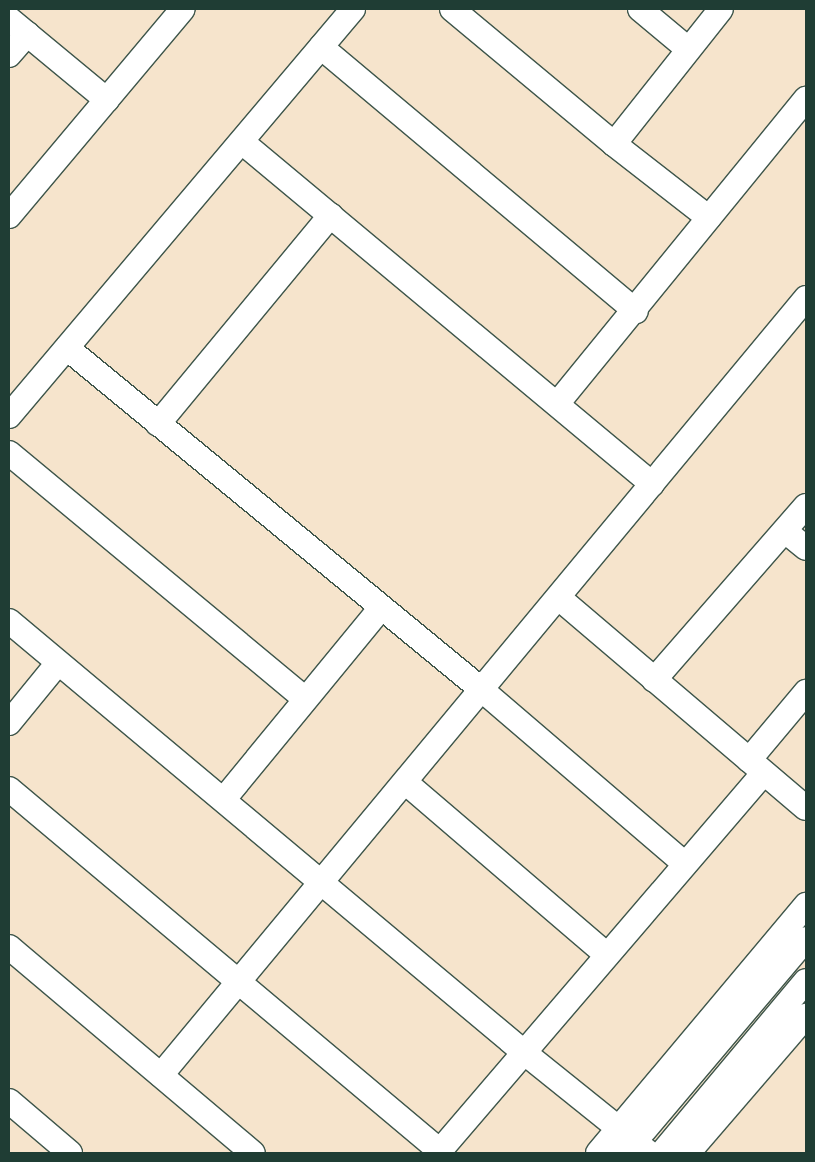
<!DOCTYPE html>
<html>
<head>
<meta charset="utf-8">
<style>
	body { margin:0 }
	#map { position:relative; width:815px; height:1162px; overflow:hidden; background:#f6e4cc; font-family:"Playpen Sans",sans-serif }
	div>[style] { position:absolute }
	[style*='--x'] { left:calc(var(--x)*1px); top:calc(var(--y)*1px); width:calc(var(--w)*1px); rotate:calc(var(--a)*1deg) }
	.roads { filter:drop-shadow(1px 0 #3f564b) drop-shadow(-1px 0 #3f564b) drop-shadow(0 1px #3f564b) drop-shadow(0 -1px #3f564b) }
	.minor>* { height:24px; margin:-12px; padding:0 12px; transform-origin:12px; border-radius:12px; background:#fff }
	span { translate:-50% -50%; white-space:nowrap; text-align:center; line-height:1.15; -webkit-text-stroke:4.5px #fbf7ec; paint-order:stroke }
	.frame { position:absolute; inset:0; border:10px solid #1f3d34; pointer-events:none }
</style>
</head>
<body>
<div id="map">
	<div class="roads">
		<div class="minor">
			<div style="--x:452;--y:9;--w:211;--a:39.8"></div>
			<div style="--x:614;--y:144;--w:120;--a:37.9"></div>
			<div style="--x:640;--y:9;--w:62;--a:39.8"></div>
			<div style="--x:9;--y:19;--w:127;--a:39.6"></div>
			<div style="--x:321;--y:47;--w:411;--a:40"></div>
			<div style="--x:9;--y:55;--w:28;--a:-49"></div>
			<div style="--x:242;--y:142;--w:534;--a:39.83"></div>
			<div style="--x:614;--y:144;--w:172;--a:-51.6"></div>
			<div style="--x:9;--y:216;--w:270;--a:-50"></div>
			<div style="--x:67;--y:348;--w:538;--a:39.49"></div>
			<div style="--x:482;--y:690;--w:267;--a:40.6"></div>
			<div style="--x:557;--y:404;--w:394;--a:-50.8"></div>
			<div style="--x:9;--y:416;--w:533;--a:-49.8"></div>
			<div style="--x:158;--y:424;--w:271;--a:-50.4"></div>
			<div style="--x:9;--y:453;--w:383;--a:39.7"></div>
			<div style="--x:785;--y:531;--w:27;--a:39"></div>
			<div style="--x:559;--y:598;--w:324;--a:40.4"></div>
			<div style="--x:9;--y:621;--w:674;--a:39.95"></div>
			<div style="--x:526;--y:1054;--w:158;--a:38.8"></div>
			<div style="--x:654;--y:680;--w:231;--a:-48.9"></div>
			<div style="--x:9;--y:723;--w:77;--a:-50.8"></div>
			<div style="--x:749;--y:760;--w:89;--a:-50"></div>
			<div style="--x:405;--y:782;--w:265;--a:40.6"></div>
			<div style="--x:9;--y:789;--w:563;--a:40.03"></div>
			<div style="--x:224;--y:799;--w:247;--a:-50.6"></div>
			<div style="--x:9;--y:947;--w:319;--a:40.2"></div>
			<div style="--x:161;--y:1075;--w:1010;--a:-50.3"></div>
			<div style="--x:9;--y:1101;--w:80;--a:40.4"></div>
			<div style="--x:438;--y:1153;--w:499;--a:-49.4"></div>
			<div style="--x:598;--y:1153;--w:324;--a:-50"></div>
			<div style="--x:625;--y:1153;--w:280;--a:-49.8"></div>
			<div style="--x:662;--y:1153;--w:224;--a:-50.1"></div>
			<div style="--x:688;--y:1153;--w:181;--a:-49.3"></div>
		</div>
	</div>
	<div class="frame"></div>
</div>
</body>
</html>
